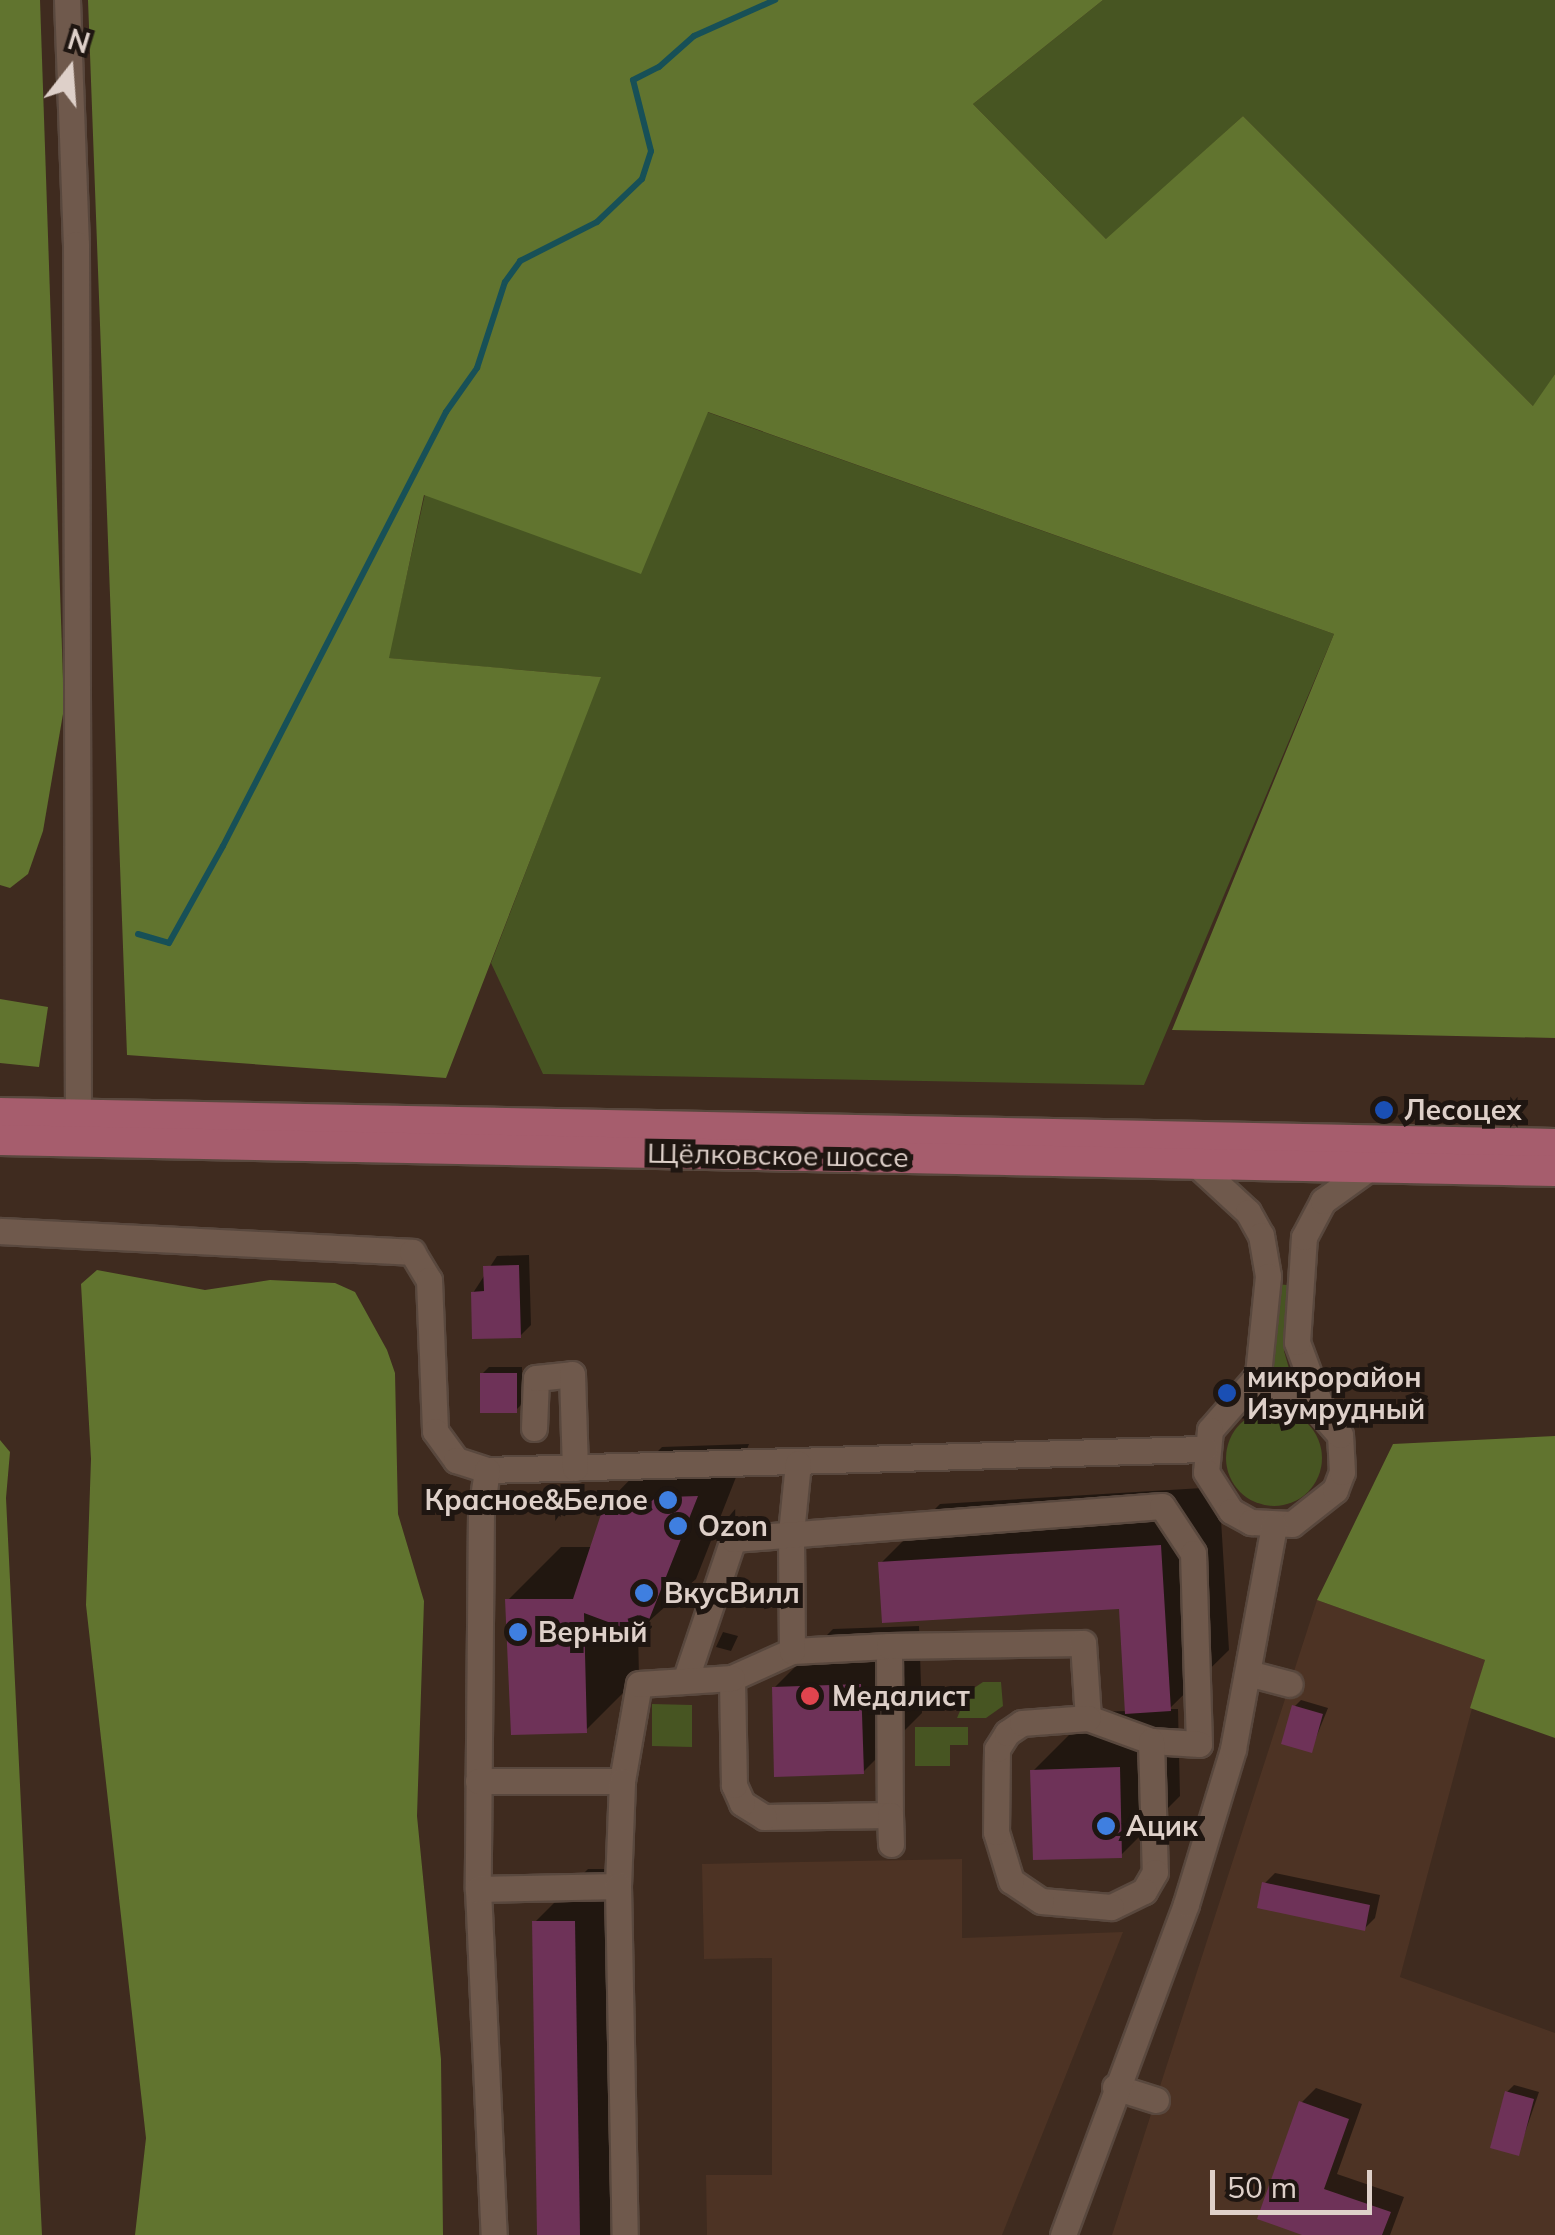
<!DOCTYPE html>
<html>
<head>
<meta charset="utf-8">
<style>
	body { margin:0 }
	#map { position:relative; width:1555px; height:2235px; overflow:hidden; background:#3f2b1f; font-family:Mulish,sans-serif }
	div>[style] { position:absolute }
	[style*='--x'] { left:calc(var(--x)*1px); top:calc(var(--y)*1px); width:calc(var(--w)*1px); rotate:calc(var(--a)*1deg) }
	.built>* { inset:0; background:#4d3324 }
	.green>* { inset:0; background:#475522 }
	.round { border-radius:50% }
	.forest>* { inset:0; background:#61742f }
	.shadow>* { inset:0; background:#0007 }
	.stream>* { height:6px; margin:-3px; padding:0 3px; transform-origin:3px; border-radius:3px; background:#175057 }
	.building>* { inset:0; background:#6e3258 }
	.roads { filter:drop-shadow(2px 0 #59483e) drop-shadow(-2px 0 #59483e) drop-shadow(0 2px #59483e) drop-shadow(0 -2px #59483e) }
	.minor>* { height:25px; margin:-12.5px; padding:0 12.5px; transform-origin:12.5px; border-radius:12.5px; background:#6f594c }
	.major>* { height:30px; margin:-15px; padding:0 15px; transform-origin:15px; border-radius:15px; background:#a65d6d }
	.dots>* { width:28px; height:28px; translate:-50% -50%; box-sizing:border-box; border:5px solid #1f1611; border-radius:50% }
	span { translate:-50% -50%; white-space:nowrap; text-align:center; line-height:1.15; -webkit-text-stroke:10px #1f1611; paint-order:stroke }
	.poi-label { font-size:28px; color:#ded0c9; font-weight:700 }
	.left { translate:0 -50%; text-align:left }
	.right { translate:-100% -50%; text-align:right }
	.street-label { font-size:28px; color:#ded0c9 }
	.north { position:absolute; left:20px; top:20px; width:100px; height:100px; -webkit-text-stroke:8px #1f1611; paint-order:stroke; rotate:17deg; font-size:28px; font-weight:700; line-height:40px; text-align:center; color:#ded0c9 }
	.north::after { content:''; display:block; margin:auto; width:35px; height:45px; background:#ded0c9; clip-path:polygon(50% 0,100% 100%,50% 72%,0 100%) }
	.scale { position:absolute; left:1210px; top:2170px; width:162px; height:45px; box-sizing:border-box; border:5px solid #ded0c9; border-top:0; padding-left:12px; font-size:30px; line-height:35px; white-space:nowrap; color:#ded0c9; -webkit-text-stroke:8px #1f1611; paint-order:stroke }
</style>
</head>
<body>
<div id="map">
	<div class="built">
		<div style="clip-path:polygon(1317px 1600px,1485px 1660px,1400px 1977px,1555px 2033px,1555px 2235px,1112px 2235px)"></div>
		<div style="clip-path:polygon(962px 1859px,962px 1938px,1123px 1932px,1002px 2235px,707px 2235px,706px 2175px,772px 2175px,772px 1958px,704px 1959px,702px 1864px)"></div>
	</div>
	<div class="green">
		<div style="clip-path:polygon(1103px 0,1555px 0,1555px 374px,1534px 407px,1243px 116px,1107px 240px,973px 104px)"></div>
		<div style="clip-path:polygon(707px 412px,1334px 634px,1144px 1085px,543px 1074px,491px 963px,600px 677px,388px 658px,425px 494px,640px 573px)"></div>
		<div style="clip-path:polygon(1276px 1284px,1287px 1285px,1284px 1351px,1292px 1379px,1265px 1379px)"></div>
		<div class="round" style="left:1226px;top:1410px;width:96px;height:96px"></div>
		<div style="clip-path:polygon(983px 1682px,1001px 1682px,1003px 1706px,986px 1718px,957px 1718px,968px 1692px)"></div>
		<div style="clip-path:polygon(652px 1704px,692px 1705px,692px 1747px,652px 1746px)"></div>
		<div style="clip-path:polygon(915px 1727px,968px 1727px,968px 1745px,950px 1745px,950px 1766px,915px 1766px)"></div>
	</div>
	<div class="forest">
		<div style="clip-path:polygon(0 0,40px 0,64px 708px,43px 831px,28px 874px,10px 888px,0 885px)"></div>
		<div style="clip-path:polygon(88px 0,1103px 0,973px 104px,1106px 239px,1243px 116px,1533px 406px,1555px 374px,1555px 1038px,1172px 1030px,1334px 634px,708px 412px,641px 574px,424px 495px,389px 658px,601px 677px,446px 1078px,127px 1055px)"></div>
		<div style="clip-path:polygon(0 999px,48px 1007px,39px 1067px,0 1063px)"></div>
		<div style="clip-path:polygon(97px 1270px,205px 1290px,270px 1280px,335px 1283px,355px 1292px,387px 1350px,395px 1373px,398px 1514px,424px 1601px,417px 1816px,441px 2059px,443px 2235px,135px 2235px,146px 2138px,86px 1605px,91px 1459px,81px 1284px)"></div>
		<div style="clip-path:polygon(1555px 1436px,1555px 1738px,1470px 1708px,1485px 1660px,1317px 1600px,1393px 1444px)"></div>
		<div style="clip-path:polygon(0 1440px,10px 1452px,6px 1498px,42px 2235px,0 2235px)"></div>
	</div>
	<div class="shadow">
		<div style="clip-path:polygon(529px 1255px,531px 1325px,520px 1336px,473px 1293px,497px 1256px)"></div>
		<div style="clip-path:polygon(489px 1367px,522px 1367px,523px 1403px,516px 1410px,482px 1374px)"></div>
		<div style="clip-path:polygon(749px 1444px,696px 1579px,638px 1631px,639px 1677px,586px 1730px,508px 1600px,561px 1547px,593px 1547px,609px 1501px,662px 1447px)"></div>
		<div style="clip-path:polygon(1219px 1487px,1229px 1650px,1169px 1709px,1178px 1709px,1180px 1796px,1121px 1855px,1033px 1771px,1092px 1712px,1128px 1711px,1121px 1606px,881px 1563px,940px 1504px)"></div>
		<div style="clip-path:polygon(919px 1626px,922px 1713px,863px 1772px,774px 1688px,833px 1629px)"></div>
		<div style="clip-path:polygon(723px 1632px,738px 1636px,731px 1651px,716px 1647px)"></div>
		<div style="clip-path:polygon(1301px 1700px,1328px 1708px,1311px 1750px,1294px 1707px)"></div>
		<div style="clip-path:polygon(588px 1869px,627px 1869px,633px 2235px,540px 2235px,535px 1922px)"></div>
		<div style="clip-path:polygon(1275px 1873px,1380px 1895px,1375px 1918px,1364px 1929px,1264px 1884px)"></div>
		<div style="clip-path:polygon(1514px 2085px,1539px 2092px,1518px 2153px,1507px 2092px)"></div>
		<div style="clip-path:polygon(1316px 2088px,1362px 2104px,1337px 2174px,1404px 2197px,1390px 2235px,1310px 2235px,1301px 2103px)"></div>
	</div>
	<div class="stream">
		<div style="--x:138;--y:934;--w:32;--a:16"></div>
		<div style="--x:169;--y:943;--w:111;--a:-60.9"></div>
		<div style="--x:223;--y:846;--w:488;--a:-62.8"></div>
		<div style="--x:446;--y:412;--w:54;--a:-54.8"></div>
		<div style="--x:477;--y:368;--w:90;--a:-72"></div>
		<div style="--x:505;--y:282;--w:26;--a:-54"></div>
		<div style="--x:520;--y:261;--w:86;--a:-26.9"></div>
		<div style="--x:597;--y:222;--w:62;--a:-43.7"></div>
		<div style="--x:642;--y:179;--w:29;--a:-72"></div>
		<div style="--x:651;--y:151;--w:73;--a:-104.2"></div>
		<div style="--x:633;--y:80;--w:29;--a:-27"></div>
		<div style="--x:659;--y:67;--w:47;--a:-41.5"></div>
		<div style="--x:694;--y:36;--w:89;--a:-24"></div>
	</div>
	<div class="building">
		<div style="clip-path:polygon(519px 1265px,521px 1338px,472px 1339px,471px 1292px,484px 1291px,483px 1266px)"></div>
		<div style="clip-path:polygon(480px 1373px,517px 1373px,517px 1413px,480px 1413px)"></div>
		<div style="clip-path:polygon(698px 1496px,643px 1635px,584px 1613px,587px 1733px,511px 1735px,505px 1599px,573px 1599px,606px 1499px)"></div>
		<div style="clip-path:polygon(1161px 1545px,1171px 1711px,1125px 1714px,1119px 1609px,882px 1623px,878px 1562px)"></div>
		<div style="clip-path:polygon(861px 1684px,864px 1774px,774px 1777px,772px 1687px)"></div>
		<div style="clip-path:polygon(1292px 1705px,1323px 1714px,1312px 1753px,1281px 1744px)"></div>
		<div style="clip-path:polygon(1120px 1767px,1122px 1858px,1033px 1860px,1030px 1770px)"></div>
		<div style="clip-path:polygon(1262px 1882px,1370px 1905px,1365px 1931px,1257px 1908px)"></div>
		<div style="clip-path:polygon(532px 1921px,575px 1921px,580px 2235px,537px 2235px)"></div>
		<div style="clip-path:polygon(1505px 2091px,1534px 2099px,1519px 2156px,1490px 2148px)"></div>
		<div style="clip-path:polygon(1299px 2101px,1349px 2119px,1324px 2189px,1391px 2212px,1382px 2235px,1302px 2235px,1257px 2219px)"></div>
	</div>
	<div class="roads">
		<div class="minor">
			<div style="--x:67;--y:0;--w:244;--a:87.9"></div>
			<div style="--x:76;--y:244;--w:871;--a:89.87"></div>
			<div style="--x:1197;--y:1165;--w:69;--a:42.7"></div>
			<div style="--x:1248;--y:1212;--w:26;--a:61"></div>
			<div style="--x:1261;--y:1235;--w:42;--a:80.3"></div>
			<div style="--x:1268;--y:1276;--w:100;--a:95.8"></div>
			<div style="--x:1258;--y:1375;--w:73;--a:131.1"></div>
			<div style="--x:1210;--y:1430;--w:42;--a:95.4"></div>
			<div style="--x:1206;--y:1472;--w:46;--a:57.3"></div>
			<div style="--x:1231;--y:1511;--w:23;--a:29"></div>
			<div style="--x:1251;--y:1522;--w:41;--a:2.8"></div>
			<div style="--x:1292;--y:1524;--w:55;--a:-38.3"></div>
			<div style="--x:1335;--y:1490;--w:19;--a:-69"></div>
			<div style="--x:1342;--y:1472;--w:37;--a:-93"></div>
			<div style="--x:1340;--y:1435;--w:55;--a:-131.3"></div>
			<div style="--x:1304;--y:1394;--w:55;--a:-177.9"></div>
			<div style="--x:0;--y:1231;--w:413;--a:2.9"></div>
			<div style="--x:412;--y:1252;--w:33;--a:59"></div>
			<div style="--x:429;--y:1280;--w:151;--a:87.7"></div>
			<div style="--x:435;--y:1431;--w:36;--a:54"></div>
			<div style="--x:456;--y:1460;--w:33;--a:18"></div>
			<div style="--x:487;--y:1470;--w:718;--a:-1.68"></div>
			<div style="--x:1320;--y:1404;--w:66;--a:-110.4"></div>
			<div style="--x:1297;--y:1342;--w:105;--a:-86.2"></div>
			<div style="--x:1304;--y:1237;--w:41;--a:-62.2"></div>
			<div style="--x:1323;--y:1201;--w:57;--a:-35.7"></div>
			<div style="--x:534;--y:1428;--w:50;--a:-87.7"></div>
			<div style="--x:536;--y:1378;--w:36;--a:-6"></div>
			<div style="--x:572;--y:1374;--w:94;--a:88.2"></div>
			<div style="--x:487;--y:1470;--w:41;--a:98.3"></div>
			<div style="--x:481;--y:1511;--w:378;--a:90.5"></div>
			<div style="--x:478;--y:1889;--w:346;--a:87.4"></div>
			<div style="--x:889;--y:1646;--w:169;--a:89.7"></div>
			<div style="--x:890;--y:1815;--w:126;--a:179.1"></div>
			<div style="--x:764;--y:1817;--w:26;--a:-148"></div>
			<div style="--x:742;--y:1803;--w:20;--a:-114"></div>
			<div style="--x:734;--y:1785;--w:107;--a:-91.1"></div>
			<div style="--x:732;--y:1678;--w:66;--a:-24.2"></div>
			<div style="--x:792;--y:1651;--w:97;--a:-3"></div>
			<div style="--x:889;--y:1646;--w:194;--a:-0.9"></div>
			<div style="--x:1083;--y:1643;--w:75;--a:86.2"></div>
			<div style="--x:792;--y:1651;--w:118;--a:-90.5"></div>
			<div style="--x:791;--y:1533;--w:70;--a:-84.3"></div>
			<div style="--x:1248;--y:1673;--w:43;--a:14.7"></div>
			<div style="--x:686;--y:1678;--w:147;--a:-71.3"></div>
			<div style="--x:733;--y:1539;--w:430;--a:-4.4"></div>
			<div style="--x:1162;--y:1506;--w:56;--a:56.6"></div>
			<div style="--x:1193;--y:1553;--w:191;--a:88.2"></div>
			<div style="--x:1199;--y:1744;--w:48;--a:-176.4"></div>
			<div style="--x:1088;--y:1718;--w:67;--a:20.1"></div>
			<div style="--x:1151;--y:1741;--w:131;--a:88.3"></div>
			<div style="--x:1155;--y:1872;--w:22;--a:120"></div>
			<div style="--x:1144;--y:1891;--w:37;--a:154"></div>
			<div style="--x:1111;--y:1907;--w:70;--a:-175.1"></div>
			<div style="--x:1041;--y:1901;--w:36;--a:-146"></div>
			<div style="--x:1011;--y:1881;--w:51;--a:-107"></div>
			<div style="--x:996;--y:1832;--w:83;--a:-89.3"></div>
			<div style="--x:997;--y:1749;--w:19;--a:-58"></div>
			<div style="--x:1007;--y:1733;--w:18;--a:-34"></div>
			<div style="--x:1022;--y:1723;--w:66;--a:-4.3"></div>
			<div style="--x:478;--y:1781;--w:144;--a:0"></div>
			<div style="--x:622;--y:1781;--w:98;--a:-80.1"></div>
			<div style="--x:639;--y:1684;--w:93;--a:-3.7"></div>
			<div style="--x:890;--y:1815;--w:29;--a:88"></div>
			<div style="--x:618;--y:1886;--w:105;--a:-87.8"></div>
			<div style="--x:478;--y:1889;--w:140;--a:-1.2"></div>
			<div style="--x:618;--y:1886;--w:349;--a:88.9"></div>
			<div style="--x:1115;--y:2087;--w:43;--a:17.6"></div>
			<div style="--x:1063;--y:2235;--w:353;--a:-69.6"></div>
			<div style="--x:1186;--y:1904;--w:162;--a:-73.1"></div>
			<div style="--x:1233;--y:1749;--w:227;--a:-79.6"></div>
		</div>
		<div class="major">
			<div style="--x:0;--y:1113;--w:1555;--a:1.14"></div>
			<div style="--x:0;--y:1140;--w:1555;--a:1.14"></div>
		</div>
	</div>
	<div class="dots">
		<div style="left:1384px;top:1110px;background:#1a4fb4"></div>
		<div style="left:1227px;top:1393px;background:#1a4fb4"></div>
		<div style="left:668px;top:1500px;background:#3f7fe0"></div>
		<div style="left:678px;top:1526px;background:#3f7fe0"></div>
		<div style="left:644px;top:1593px;background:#3f7fe0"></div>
		<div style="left:518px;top:1632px;background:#3f7fe0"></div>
		<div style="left:810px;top:1696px;background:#e0444e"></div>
		<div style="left:1106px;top:1826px;background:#3f7fe0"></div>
	</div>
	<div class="poi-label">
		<span class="left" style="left:1404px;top:1110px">Лесоцех</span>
		<span class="left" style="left:1247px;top:1393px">микрорайон<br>Изумрудный</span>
		<span class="right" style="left:648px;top:1500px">Красное&amp;Белое</span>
		<span class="left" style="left:698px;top:1526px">Ozon</span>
		<span class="left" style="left:664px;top:1593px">ВкусВилл</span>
		<span class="left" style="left:538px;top:1632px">Верный</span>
		<span class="left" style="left:832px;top:1696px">Медалист</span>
		<span class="left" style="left:1126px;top:1826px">Ацик</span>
	</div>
	<div class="street-label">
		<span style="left:778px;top:1155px;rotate:1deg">Щёлковское шоссе</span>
	</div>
	<div class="north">N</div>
	<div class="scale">50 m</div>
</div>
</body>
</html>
